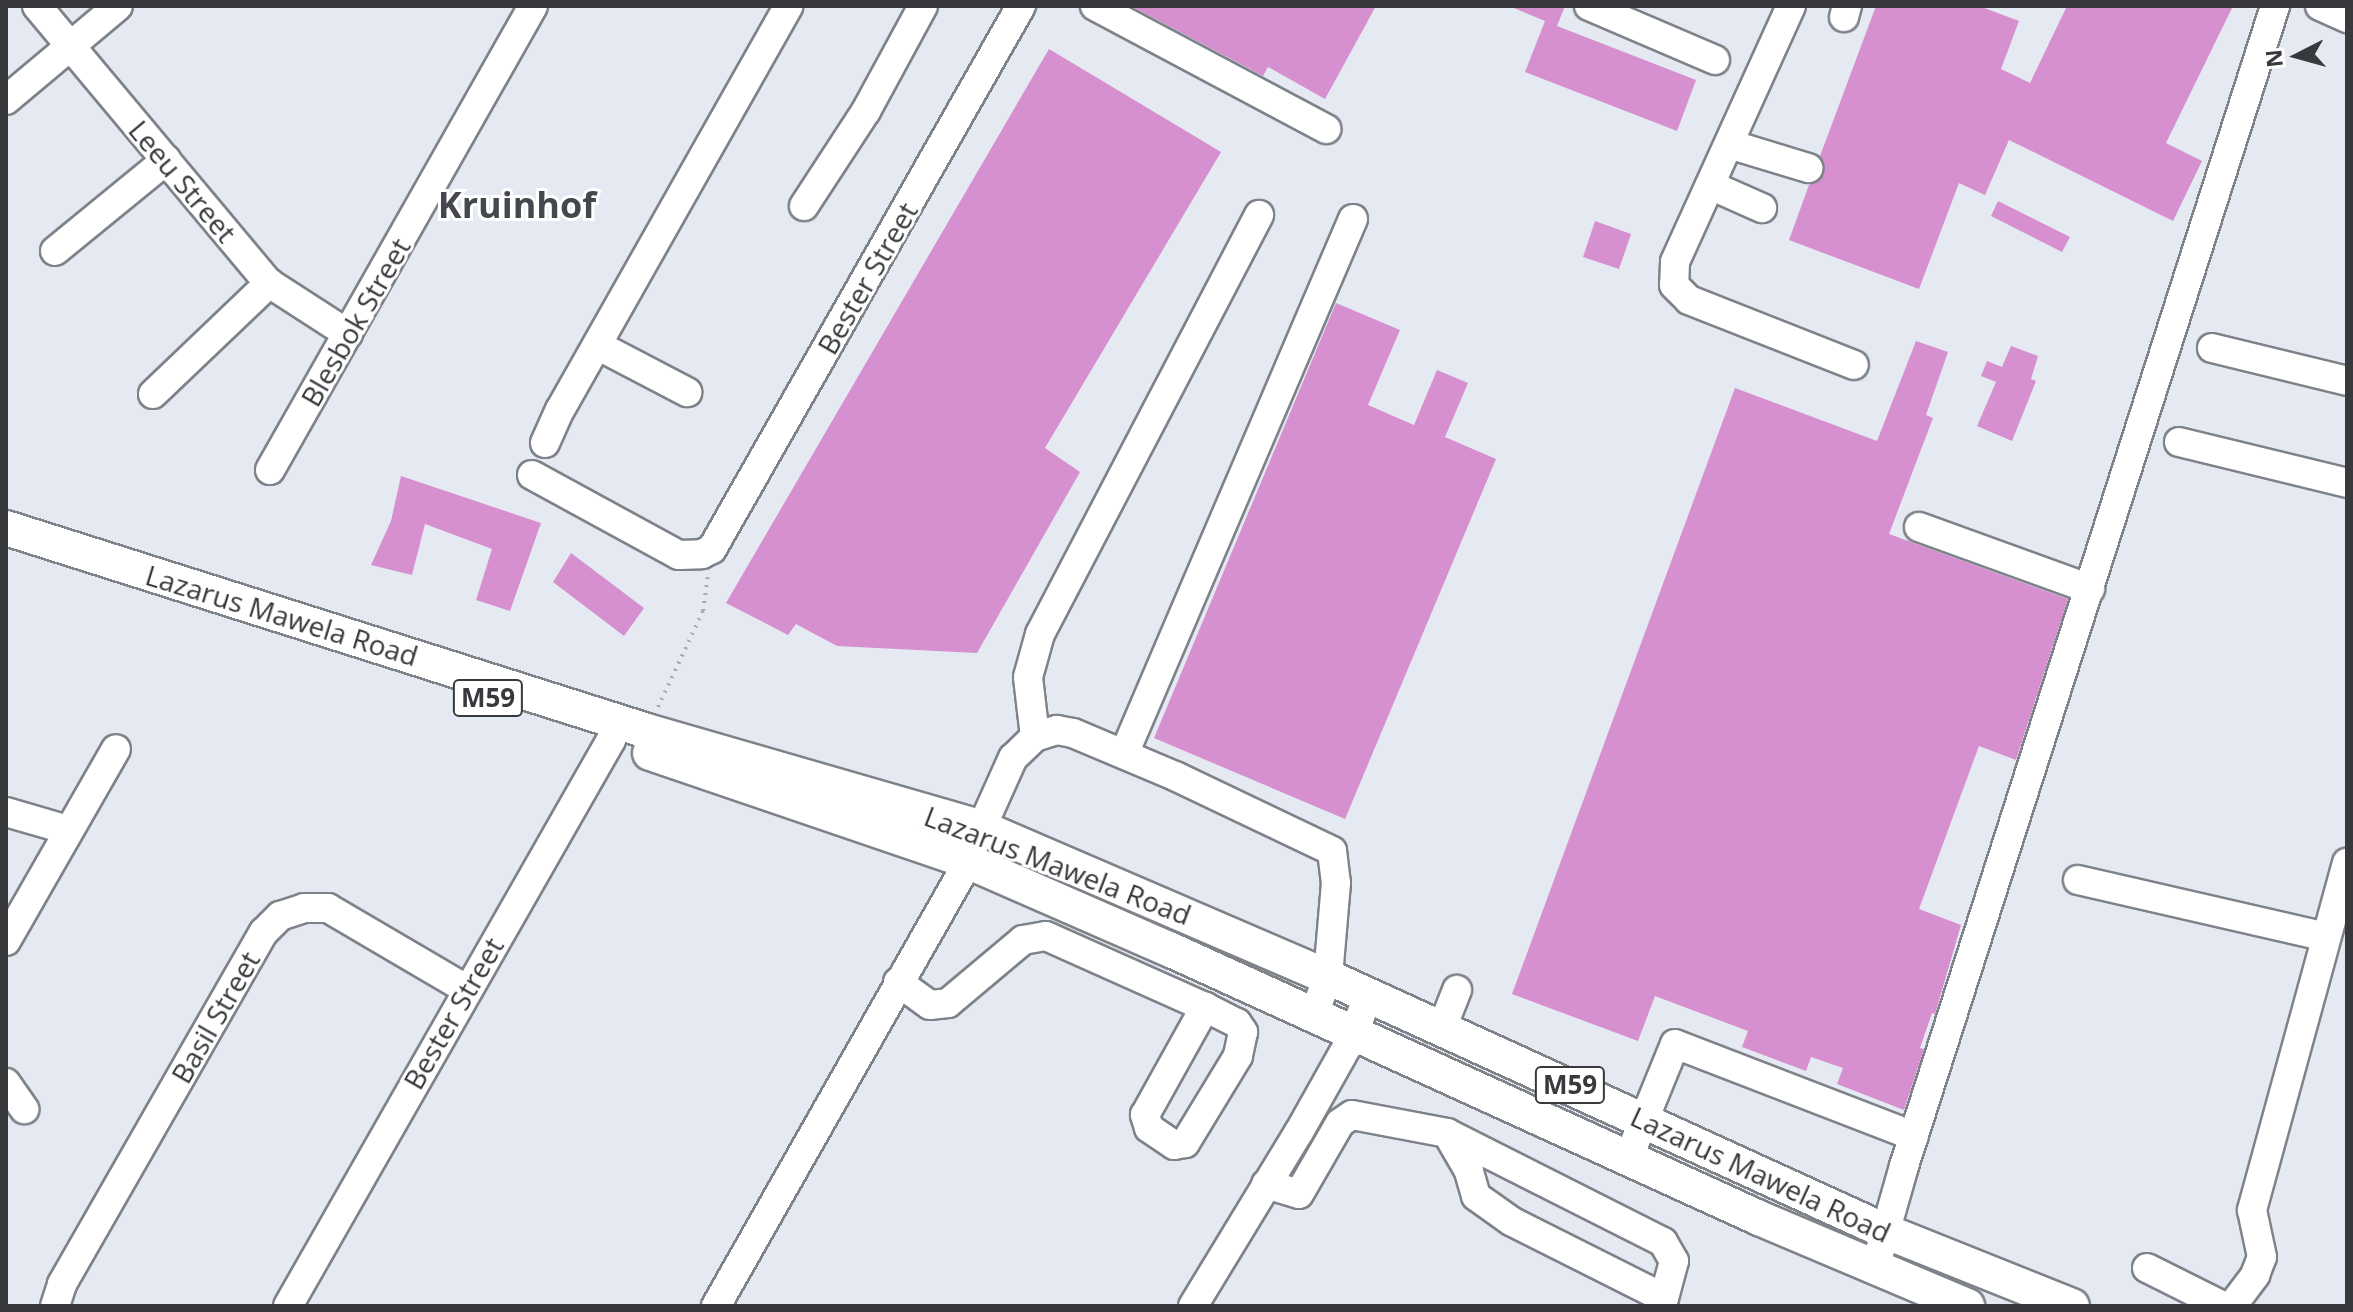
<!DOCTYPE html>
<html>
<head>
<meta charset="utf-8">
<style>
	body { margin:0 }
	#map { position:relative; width:2353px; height:1312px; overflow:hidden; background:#e5e9f1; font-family:"Open Sans",sans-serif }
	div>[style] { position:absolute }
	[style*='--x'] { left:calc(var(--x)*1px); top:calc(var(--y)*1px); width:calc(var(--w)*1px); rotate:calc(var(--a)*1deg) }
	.building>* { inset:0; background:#d68fcf }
	.path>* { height:4px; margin-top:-2px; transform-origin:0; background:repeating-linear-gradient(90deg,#a7aab0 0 2px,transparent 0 8px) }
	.roads { filter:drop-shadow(2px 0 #7e8289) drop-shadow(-2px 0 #7e8289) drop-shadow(0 2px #7e8289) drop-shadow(0 -2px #7e8289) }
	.minor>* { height:28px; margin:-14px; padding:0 14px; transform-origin:14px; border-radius:14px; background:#fff }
	.major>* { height:34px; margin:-17px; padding:0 17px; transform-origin:17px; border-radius:17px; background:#fff }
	span { translate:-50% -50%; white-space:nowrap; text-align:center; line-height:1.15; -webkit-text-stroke:6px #fff; paint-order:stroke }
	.shield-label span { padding:2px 6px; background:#fff; border:2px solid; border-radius:6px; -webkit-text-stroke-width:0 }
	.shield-label { font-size:26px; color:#37393c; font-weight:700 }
	.street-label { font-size:28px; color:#37393c }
	.district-label { font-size:36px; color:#44484e; font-weight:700 }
	.frame { position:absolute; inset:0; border:8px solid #37393c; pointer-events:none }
	.north { position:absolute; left:2257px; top:16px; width:80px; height:80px; -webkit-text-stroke:6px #fff; paint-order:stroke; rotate:264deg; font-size:22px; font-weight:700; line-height:32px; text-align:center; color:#37393c }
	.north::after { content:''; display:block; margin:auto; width:28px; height:36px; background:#37393c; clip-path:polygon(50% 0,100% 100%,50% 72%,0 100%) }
</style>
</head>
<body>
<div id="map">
	<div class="building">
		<div style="clip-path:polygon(1131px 6px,1376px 6px,1325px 99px,1268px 67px,1263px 76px)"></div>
		<div style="clip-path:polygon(1509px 6px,1565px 6px,1557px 26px,1696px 80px,1677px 131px,1525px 72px,1545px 21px)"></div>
		<div style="clip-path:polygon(1876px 6px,1979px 6px,2019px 21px,2001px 69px,2030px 83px,2067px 6px,2233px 6px,2166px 143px,2202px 161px,2173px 221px,2009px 140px,1985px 195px,1959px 183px,1919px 289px,1789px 240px,1809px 185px,1824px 174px,1820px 156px)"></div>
		<div style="clip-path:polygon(1049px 49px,1221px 152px,1045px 448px,1080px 472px,977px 653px,837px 646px,796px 624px,788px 635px,726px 603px)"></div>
		<div style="clip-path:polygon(1998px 201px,2070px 237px,2062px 252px,1991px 216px)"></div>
		<div style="clip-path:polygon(1595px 221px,1631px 234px,1619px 269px,1583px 257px)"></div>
		<div style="clip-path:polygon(1336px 303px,1400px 330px,1368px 405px,1414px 425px,1437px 370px,1468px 383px,1445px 437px,1496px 459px,1345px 819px,1154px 738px)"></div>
		<div style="clip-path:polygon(1916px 341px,1948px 352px,1926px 415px,1933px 418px,1889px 534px,2068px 599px,2016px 760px,1979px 746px,1919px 909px,1961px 925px,1935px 1014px,1932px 1013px,1920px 1048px,1924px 1049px,1904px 1110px,1837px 1084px,1843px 1068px,1811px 1057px,1806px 1071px,1742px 1047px,1748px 1031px,1655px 996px,1638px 1041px,1512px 994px,1735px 388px,1877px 441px)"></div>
		<div style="clip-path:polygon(2011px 346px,2038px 356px,2031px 379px,2036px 381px,2012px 441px,1977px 426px,1996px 382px,1981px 376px,1987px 361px,2002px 367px)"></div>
		<div style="clip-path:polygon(401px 476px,541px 523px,510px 611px,476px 600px,492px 549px,425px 524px,412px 575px,371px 565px,391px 521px)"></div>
		<div style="clip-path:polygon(571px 553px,644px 608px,624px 636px,553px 582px)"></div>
	</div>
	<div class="path">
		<div style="--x:658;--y:707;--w:106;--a:-64.9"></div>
		<div style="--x:703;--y:611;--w:37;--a:-82"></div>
	</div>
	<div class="roads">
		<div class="minor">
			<div style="--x:37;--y:6;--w:361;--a:50.1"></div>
			<div style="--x:269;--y:283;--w:94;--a:32.8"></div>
			<div style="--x:1095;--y:6;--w:262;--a:28"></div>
			<div style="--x:1589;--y:6;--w:137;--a:23.2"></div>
			<div style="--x:1791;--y:6;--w:281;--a:114.4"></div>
			<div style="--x:1675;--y:262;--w:23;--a:92"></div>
			<div style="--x:1674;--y:285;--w:21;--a:45"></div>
			<div style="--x:1689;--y:300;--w:177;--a:21.5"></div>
			<div style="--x:2320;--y:6;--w:30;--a:24"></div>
			<div style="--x:1844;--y:17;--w:11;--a:-75"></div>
			<div style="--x:6;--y:100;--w:146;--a:-40"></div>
			<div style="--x:1729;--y:144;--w:83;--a:16.9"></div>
			<div style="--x:1710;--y:185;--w:57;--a:23.9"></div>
			<div style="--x:804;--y:206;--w:113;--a:-56.9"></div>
			<div style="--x:866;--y:111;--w:119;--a:-61.5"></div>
			<div style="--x:55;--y:251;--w:144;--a:-39.3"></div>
			<div style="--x:597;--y:345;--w:102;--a:27.6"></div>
			<div style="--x:2212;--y:348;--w:139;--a:13.7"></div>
			<div style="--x:153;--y:394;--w:161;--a:-43.7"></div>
			<div style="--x:2179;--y:442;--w:173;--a:13.7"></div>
			<div style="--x:545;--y:443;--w:36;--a:-66"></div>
			<div style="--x:560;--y:410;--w:464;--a:-60.5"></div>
			<div style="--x:270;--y:470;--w:533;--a:-60.45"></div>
			<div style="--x:532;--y:475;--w:167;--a:28.6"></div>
			<div style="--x:679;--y:555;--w:23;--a:-2"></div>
			<div style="--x:702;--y:554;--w:11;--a:-27"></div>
			<div style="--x:712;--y:549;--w:625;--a:-60.36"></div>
			<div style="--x:1919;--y:527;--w:182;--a:19.9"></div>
			<div style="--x:1035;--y:737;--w:60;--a:-96.7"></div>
			<div style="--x:1028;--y:677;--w:45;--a:-74.4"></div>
			<div style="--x:1040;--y:634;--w:473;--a:-62.4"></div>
			<div style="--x:1124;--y:754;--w:582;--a:-66.83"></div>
			<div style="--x:6;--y:812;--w:65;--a:16.2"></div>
			<div style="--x:2078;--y:880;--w:254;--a:12.9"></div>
			<div style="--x:6;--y:941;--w:221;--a:-60.2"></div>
			<div style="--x:898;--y:982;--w:39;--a:36"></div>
			<div style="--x:930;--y:1005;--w:18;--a:-6"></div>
			<div style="--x:948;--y:1003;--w:98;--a:-40"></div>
			<div style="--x:1023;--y:940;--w:23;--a:-10"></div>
			<div style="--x:1046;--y:936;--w:174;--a:24.1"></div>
			<div style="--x:1205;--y:1007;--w:36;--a:27"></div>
			<div style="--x:1237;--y:1023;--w:11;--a:56"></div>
			<div style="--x:1243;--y:1032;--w:25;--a:102"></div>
			<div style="--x:1238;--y:1056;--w:102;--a:121.3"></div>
			<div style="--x:1185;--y:1143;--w:11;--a:170"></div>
			<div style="--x:1174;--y:1145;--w:30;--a:-146"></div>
			<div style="--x:1149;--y:1128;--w:14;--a:-107"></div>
			<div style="--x:1145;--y:1115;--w:124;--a:-60.9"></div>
			<div style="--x:1442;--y:1028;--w:41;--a:-68.5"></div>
			<div style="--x:6;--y:1083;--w:32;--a:55"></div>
			<div style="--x:1628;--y:1159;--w:124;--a:-67.8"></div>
			<div style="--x:1675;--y:1044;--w:256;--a:21.1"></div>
			<div style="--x:1266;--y:1184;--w:34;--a:17"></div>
			<div style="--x:1299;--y:1194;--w:82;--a:-60"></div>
			<div style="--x:1340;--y:1123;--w:14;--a:-34"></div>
			<div style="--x:1352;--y:1115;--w:97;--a:10.7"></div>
			<div style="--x:1447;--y:1133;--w:242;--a:26.8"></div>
			<div style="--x:1663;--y:1242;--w:22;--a:60"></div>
			<div style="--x:1674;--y:1261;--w:38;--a:105"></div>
			<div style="--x:1664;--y:1298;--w:171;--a:-153.3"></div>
			<div style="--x:1511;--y:1221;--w:43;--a:-144.5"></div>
			<div style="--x:1476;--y:1196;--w:26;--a:-106"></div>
			<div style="--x:1469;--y:1171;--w:44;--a:-120.1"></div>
			<div style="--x:1875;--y:1268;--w:106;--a:-74.1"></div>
			<div style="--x:1904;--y:1166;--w:1218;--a:-72.26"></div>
			<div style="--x:2147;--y:1268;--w:85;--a:26.6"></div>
			<div style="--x:55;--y:1306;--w:23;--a:-72"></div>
			<div style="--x:62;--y:1284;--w:406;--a:-60.2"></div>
			<div style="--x:264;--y:932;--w:23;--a:-45"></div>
			<div style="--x:280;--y:916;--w:25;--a:-18"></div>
			<div style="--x:304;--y:908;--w:24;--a:0"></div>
			<div style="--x:328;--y:908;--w:160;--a:30.4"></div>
			<div style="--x:288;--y:1306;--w:652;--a:-60.29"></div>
			<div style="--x:611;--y:740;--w:20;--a:-72"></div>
			<div style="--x:716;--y:1306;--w:492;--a:-60.4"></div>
			<div style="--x:959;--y:878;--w:132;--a:-65.8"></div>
			<div style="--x:1013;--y:758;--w:30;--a:-44"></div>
			<div style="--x:1035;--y:737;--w:23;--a:-18"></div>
			<div style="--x:1057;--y:730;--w:16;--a:11"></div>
			<div style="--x:1073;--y:733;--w:111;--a:22.9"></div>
			<div style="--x:1175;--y:776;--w:174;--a:25.5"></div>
			<div style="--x:1332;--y:851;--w:32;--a:83"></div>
			<div style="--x:1336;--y:883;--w:94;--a:94.9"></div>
			<div style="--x:1328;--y:977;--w:42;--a:111"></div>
			<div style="--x:1193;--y:1306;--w:204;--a:-58.7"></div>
			<div style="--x:1299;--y:1132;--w:112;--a:-60.7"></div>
			<div style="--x:1354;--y:1034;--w:41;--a:-70.3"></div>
			<div style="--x:2232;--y:1306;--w:39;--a:-53"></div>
			<div style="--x:2255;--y:1275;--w:19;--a:-69"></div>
			<div style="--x:2262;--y:1257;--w:48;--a:-102"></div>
			<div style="--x:2252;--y:1210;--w:360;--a:-74.7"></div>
		</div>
		<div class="major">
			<div style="--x:6;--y:528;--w:672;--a:17.57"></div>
			<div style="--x:647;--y:731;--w:349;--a:16.1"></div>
			<div style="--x:982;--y:828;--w:377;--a:23.3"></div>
			<div style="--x:1328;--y:977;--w:614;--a:24.52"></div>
			<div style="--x:1887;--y:1232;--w:199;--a:21.8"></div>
			<div style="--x:650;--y:753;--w:335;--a:18.8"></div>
			<div style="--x:967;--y:861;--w:223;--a:23.6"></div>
			<div style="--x:1171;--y:950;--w:646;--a:24.5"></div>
			<div style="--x:1759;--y:1218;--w:226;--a:22.9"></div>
		</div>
	</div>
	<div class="shield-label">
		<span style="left:488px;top:698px">M59</span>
		<span style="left:1570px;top:1085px">M59</span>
	</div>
	<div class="street-label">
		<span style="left:183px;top:181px;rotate:50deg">Leeu Street</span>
		<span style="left:867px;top:278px;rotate:-60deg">Bester Street</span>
		<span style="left:355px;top:322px;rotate:-60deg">Blesbok Street</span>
		<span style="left:282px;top:615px;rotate:17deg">Lazarus Mawela Road</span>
		<span style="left:1058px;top:865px;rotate:21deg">Lazarus Mawela Road</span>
		<span style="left:453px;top:1013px;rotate:-60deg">Bester Street</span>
		<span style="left:215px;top:1017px;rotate:-60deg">Basil Street</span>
		<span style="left:1761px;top:1174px;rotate:25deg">Lazarus Mawela Road</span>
	</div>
	<div class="district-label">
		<span style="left:517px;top:205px">Kruinhof</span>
	</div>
	<div class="frame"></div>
	<div class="north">N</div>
</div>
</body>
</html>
